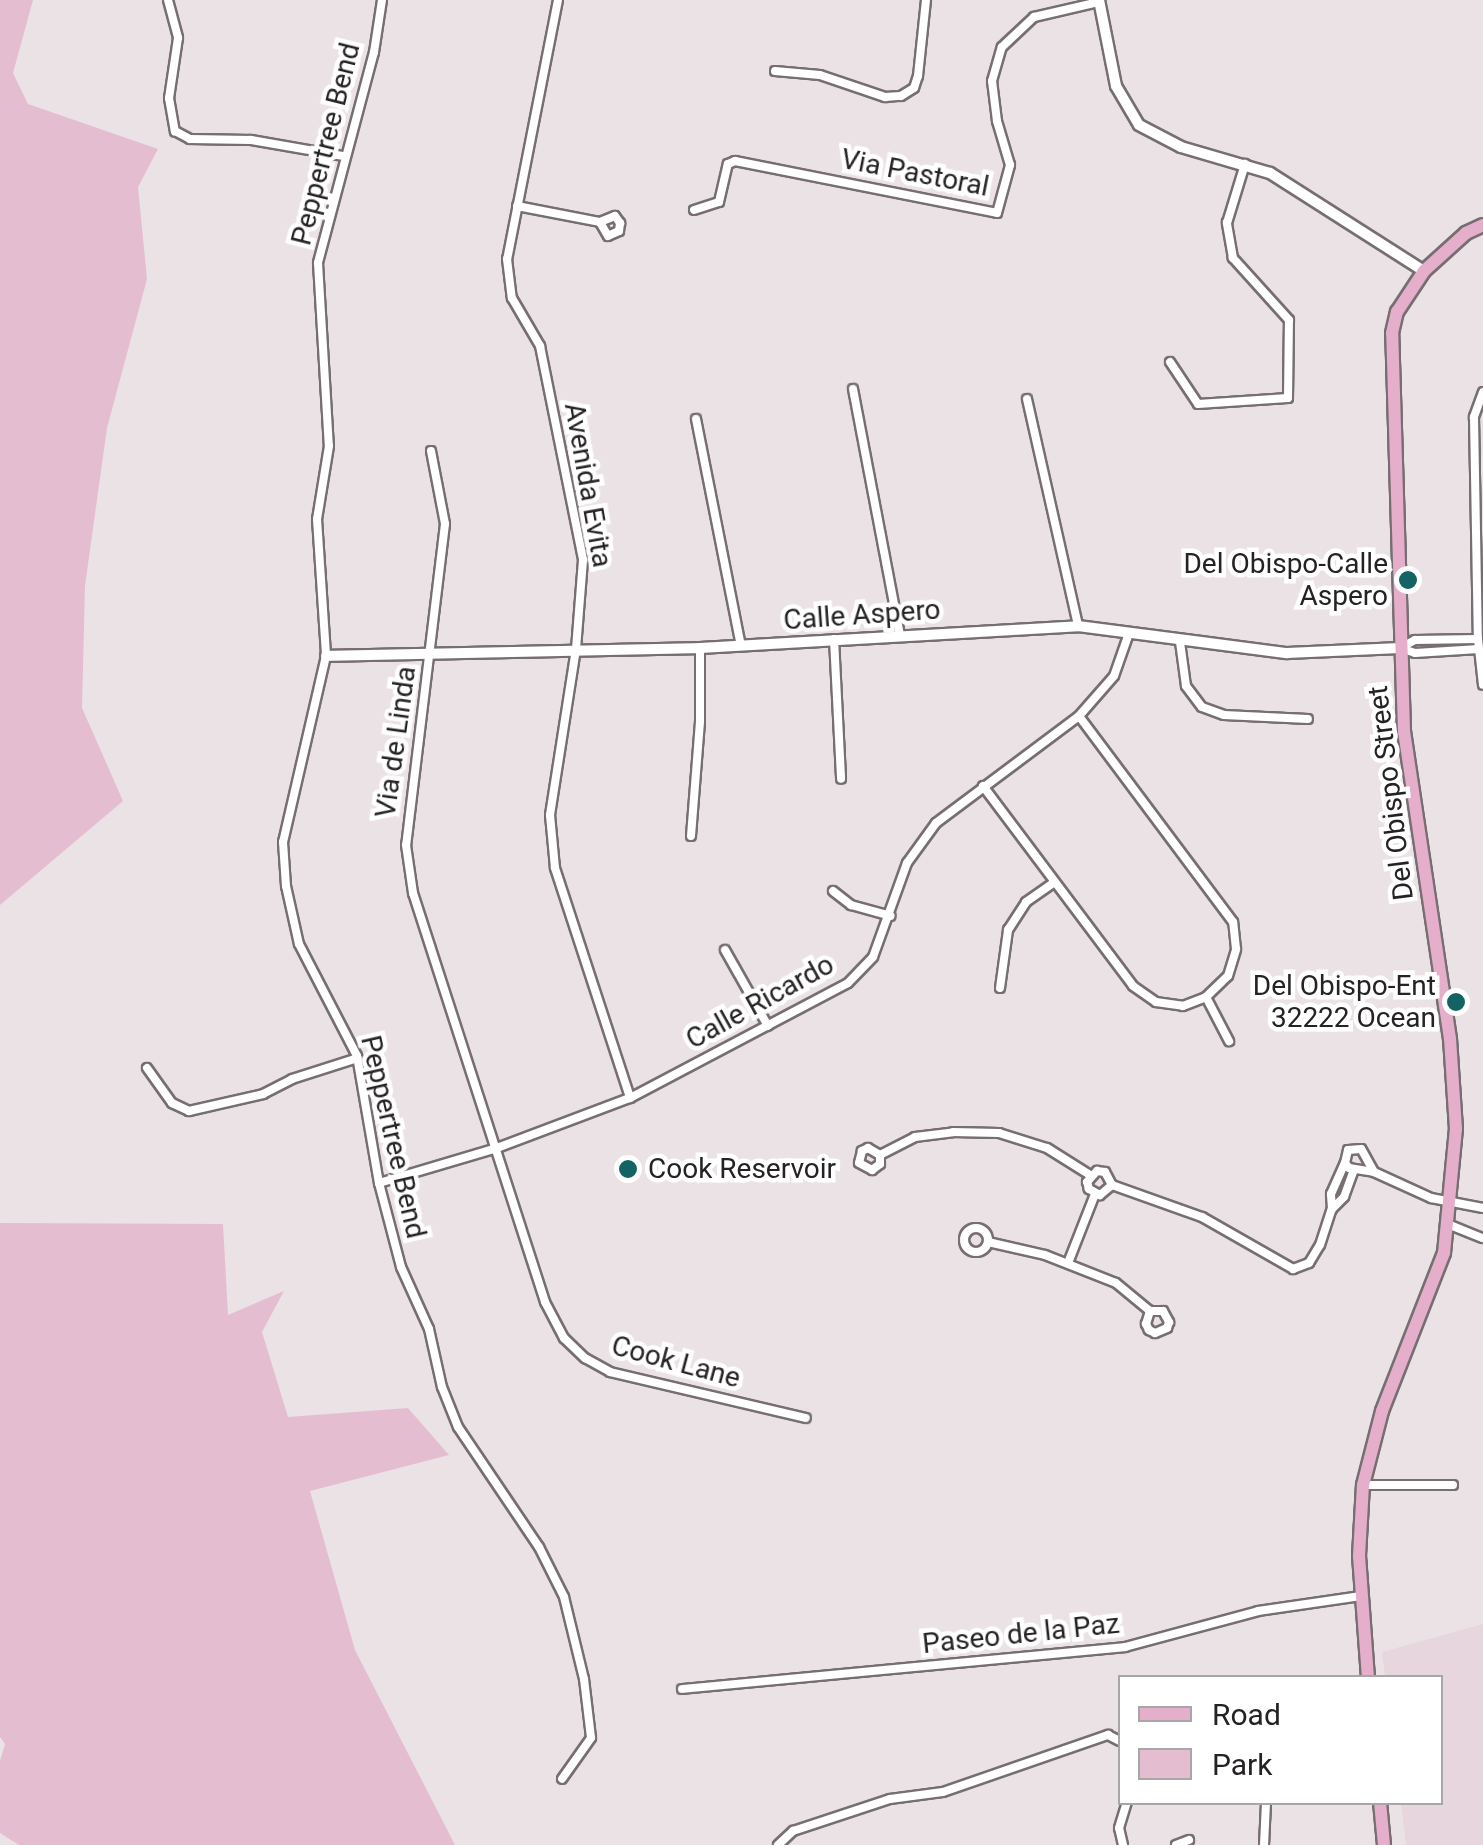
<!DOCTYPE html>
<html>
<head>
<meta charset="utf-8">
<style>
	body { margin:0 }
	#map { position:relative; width:1483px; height:1845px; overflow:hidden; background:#ebe2e6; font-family:Roboto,sans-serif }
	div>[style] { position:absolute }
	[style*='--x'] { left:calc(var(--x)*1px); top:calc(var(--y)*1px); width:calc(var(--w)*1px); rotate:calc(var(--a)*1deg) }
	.built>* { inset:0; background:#e7d6de }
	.green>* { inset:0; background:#e5bdd0 }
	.roads { filter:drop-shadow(2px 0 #766e72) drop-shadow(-2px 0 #766e72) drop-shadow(0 2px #766e72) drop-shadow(0 -2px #766e72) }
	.minor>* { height:8px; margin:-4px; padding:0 4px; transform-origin:4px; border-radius:4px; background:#fff }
	.minor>.ring { margin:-4px; padding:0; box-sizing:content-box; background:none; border:8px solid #fff; border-radius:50% }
	.tertiary>* { height:10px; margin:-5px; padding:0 5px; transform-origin:5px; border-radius:5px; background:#fff }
	.primary>* { height:12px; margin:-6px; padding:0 6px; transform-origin:6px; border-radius:6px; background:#e5aecb }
	.dots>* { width:28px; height:28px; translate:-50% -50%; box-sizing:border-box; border:5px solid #fff; border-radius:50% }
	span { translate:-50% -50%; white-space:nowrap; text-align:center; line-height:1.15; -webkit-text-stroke:9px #fff; paint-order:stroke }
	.street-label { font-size:28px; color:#252224 }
	.poi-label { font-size:28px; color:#252224 }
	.right { translate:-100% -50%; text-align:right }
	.left { translate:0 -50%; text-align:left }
	.legend { position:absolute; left:1118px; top:1675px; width:325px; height:130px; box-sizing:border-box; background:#fff; border:2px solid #a8a7a7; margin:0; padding:12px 18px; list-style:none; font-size:30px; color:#252224 }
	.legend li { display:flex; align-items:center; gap:20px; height:50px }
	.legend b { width:50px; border:2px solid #a8a7a7 }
</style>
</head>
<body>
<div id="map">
	<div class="built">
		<div style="clip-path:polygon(1483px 1624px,1483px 1845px,1406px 1845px,1401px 1803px,1440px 1802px,1440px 1678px,1385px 1677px,1382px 1652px)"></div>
	</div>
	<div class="green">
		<div style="clip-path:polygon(0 0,33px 0,13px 73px,28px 104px,158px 149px,138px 187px,147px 279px,107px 428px,85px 586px,82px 708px,123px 801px,0 905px)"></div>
		<div style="clip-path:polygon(0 1223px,223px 1224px,228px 1315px,284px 1291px,262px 1332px,288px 1417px,408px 1408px,449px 1455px,310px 1491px,355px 1650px,455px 1845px,19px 1845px,0 1833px,0 1761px,5px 1744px,0 1737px)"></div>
	</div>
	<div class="roads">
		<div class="minor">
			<div style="--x:168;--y:0;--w:39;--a:75"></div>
			<div style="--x:178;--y:38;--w:61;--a:98.5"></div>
			<div style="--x:169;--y:98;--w:34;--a:80"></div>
			<div style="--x:175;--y:131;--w:17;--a:28"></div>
			<div style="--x:190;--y:139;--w:61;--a:0.9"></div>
			<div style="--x:251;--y:140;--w:93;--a:9.9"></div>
			<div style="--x:382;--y:0;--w:53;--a:98.7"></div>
			<div style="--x:374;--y:52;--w:218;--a:104.9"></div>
			<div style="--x:318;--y:263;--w:183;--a:86.6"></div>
			<div style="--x:329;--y:446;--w:74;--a:99.3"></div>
			<div style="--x:317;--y:519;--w:137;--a:86.2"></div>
			<div style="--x:326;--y:656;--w:191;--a:103"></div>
			<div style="--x:283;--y:842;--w:44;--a:86.1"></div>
			<div style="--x:286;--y:886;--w:59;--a:77.4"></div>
			<div style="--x:299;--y:944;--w:126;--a:62.6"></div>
			<div style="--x:357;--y:1056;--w:129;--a:80.2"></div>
			<div style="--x:379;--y:1183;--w:87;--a:75.3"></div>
			<div style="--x:401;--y:1267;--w:68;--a:65.7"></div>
			<div style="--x:429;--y:1329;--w:59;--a:77.4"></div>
			<div style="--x:442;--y:1387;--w:43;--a:68.2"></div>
			<div style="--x:458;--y:1427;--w:145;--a:56"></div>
			<div style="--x:539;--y:1547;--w:56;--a:63.4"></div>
			<div style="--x:564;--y:1597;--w:84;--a:76.3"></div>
			<div style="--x:584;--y:1679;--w:59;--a:83.2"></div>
			<div style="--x:591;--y:1738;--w:50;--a:125.3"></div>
			<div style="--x:558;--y:0;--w:264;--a:101.1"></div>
			<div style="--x:507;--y:259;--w:39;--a:83"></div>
			<div style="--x:512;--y:298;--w:56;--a:59.7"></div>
			<div style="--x:540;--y:346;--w:218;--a:78.6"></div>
			<div style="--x:583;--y:560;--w:89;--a:94.5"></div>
			<div style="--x:576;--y:649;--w:168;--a:98.9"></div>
			<div style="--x:550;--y:815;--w:53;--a:84.6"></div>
			<div style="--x:555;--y:868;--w:242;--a:71.9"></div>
			<div style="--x:775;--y:71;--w:45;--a:5.1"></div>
			<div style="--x:820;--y:75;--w:69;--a:18.7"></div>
			<div style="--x:885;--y:97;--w:16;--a:-4"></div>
			<div style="--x:901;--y:96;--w:15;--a:-32"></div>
			<div style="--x:914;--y:88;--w:13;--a:-72"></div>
			<div style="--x:918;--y:76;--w:76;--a:-84"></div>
			<div style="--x:517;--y:206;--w:85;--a:10.9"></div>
			<div style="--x:600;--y:222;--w:16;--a:-22"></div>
			<div style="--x:615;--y:216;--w:9;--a:54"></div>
			<div style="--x:620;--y:223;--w:8;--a:97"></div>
			<div style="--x:619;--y:231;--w:12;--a:156"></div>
			<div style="--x:608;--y:236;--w:16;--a:-120"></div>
			<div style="--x:694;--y:210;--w:26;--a:-18"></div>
			<div style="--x:719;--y:202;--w:39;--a:-77"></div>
			<div style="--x:728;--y:164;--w:8;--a:-23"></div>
			<div style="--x:735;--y:161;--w:267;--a:11.2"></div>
			<div style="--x:997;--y:213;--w:50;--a:-74.8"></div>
			<div style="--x:1010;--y:165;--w:46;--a:-106.5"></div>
			<div style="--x:997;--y:121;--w:40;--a:-97.1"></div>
			<div style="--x:992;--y:81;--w:35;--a:-74"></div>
			<div style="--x:1002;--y:47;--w:44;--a:-43.2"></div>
			<div style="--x:1034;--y:17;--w:67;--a:-13"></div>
			<div style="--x:1170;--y:362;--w:50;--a:56.3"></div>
			<div style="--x:1198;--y:404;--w:90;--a:-3.8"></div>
			<div style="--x:1288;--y:398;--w:78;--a:-89.3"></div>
			<div style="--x:1289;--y:320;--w:84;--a:-132.1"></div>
			<div style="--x:1233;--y:258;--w:36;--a:-100"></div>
			<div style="--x:1227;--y:223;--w:62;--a:-73"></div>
			<div style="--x:853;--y:389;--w:250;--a:79.2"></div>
			<div style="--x:1483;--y:392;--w:27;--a:110"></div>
			<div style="--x:1474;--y:417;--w:222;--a:89"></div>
			<div style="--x:1478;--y:639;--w:46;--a:83.8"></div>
			<div style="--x:1027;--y:399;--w:233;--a:77.3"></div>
			<div style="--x:696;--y:419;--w:231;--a:78.8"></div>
			<div style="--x:431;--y:451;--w:74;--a:79.1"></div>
			<div style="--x:445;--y:524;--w:323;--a:96.9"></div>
			<div style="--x:406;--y:845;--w:49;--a:81.7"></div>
			<div style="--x:413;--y:893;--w:430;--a:72.1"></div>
			<div style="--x:545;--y:1302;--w:41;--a:62.2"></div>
			<div style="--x:564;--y:1338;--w:29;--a:44"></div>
			<div style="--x:585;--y:1358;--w:29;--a:29"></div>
			<div style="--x:610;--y:1372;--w:201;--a:13.2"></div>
			<div style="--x:834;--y:639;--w:140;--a:87.1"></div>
			<div style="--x:1180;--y:642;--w:44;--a:82.2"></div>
			<div style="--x:1186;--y:686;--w:26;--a:53"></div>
			<div style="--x:1202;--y:707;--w:23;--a:20"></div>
			<div style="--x:1224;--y:715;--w:84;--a:2.7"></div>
			<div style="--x:1400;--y:648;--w:16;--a:18"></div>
			<div style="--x:1415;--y:653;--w:64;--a:-3.6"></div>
			<div style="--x:1400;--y:648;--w:17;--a:-28"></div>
			<div style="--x:1415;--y:640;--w:63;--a:-0.9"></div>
			<div style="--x:983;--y:786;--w:250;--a:53.1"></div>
			<div style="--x:1133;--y:986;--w:28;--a:35"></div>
			<div style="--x:1156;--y:1002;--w:27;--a:8"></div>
			<div style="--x:1183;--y:1006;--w:25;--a:-21"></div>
			<div style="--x:1206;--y:997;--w:30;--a:-44"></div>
			<div style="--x:1228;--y:976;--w:28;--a:-73"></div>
			<div style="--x:1236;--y:949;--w:27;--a:-96"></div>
			<div style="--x:1233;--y:922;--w:257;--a:-126.8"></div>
			<div style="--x:691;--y:836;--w:115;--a:-85.5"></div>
			<div style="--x:700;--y:721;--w:73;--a:-90"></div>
			<div style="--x:833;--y:891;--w:23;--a:38"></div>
			<div style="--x:851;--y:905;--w:41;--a:15.4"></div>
			<div style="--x:725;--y:950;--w:87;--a:60.5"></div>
			<div style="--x:1000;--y:988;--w:59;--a:-82.1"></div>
			<div style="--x:1008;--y:930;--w:33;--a:-57"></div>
			<div style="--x:1026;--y:902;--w:35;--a:-35"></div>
			<div style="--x:1206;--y:997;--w:50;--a:62.4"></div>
			<div style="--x:147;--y:1068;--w:43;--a:54.5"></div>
			<div style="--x:172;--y:1103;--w:19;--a:25"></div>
			<div style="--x:189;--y:1111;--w:76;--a:-12.9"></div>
			<div style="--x:263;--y:1094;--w:33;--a:-27"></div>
			<div style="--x:292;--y:1079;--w:69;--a:-17.7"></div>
			<div style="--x:880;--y:1155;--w:14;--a:-150"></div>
			<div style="--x:868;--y:1148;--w:7;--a:153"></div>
			<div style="--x:862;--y:1151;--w:12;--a:104"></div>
			<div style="--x:859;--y:1163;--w:15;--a:28"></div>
			<div style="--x:872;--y:1170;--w:10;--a:-37"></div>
			<div style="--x:880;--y:1164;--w:9;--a:-90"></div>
			<div style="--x:880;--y:1155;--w:39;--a:-27"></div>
			<div style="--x:915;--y:1137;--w:38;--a:-7"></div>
			<div style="--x:953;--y:1132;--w:46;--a:1.2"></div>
			<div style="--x:999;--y:1133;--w:50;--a:17.4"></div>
			<div style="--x:1047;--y:1148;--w:51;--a:32.1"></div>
			<div style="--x:1374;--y:1172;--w:26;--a:-119"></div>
			<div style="--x:1361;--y:1149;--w:13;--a:176"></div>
			<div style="--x:1348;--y:1150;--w:13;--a:103"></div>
			<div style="--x:1345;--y:1163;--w:6;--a:51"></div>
			<div style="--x:1349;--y:1168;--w:25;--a:9"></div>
			<div style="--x:1374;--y:1172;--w:63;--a:24.5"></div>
			<div style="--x:1431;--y:1198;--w:53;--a:10.9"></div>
			<div style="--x:379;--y:1183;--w:120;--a:-16.5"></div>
			<div style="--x:494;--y:1149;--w:145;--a:-20.6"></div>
			<div style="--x:630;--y:1098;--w:246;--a:-27.8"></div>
			<div style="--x:848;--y:983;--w:36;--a:-46"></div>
			<div style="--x:873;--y:957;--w:100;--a:-70.1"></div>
			<div style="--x:907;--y:863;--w:49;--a:-54.1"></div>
			<div style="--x:936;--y:823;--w:179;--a:-36.8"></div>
			<div style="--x:1079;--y:716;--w:53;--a:-48.8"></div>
			<div style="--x:1114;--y:676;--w:42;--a:-70.7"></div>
			<div style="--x:1112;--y:1185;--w:16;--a:140"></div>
			<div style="--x:1100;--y:1195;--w:13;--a:-151"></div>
			<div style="--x:1089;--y:1189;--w:7;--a:-106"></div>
			<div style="--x:1087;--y:1182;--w:15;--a:-48"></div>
			<div style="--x:1097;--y:1171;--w:8;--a:7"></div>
			<div style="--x:1105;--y:1172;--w:15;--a:62"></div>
			<div style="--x:1112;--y:1185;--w:96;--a:19.6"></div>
			<div style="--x:1202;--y:1217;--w:105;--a:29.7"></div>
			<div style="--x:1293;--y:1269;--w:17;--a:-21"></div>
			<div style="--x:1309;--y:1263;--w:21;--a:-59"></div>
			<div style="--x:1320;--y:1245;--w:38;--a:-72"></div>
			<div style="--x:1332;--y:1209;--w:15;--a:-94"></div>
			<div style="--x:1331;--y:1194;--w:34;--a:-66"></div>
			<div style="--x:1332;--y:1209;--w:17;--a:-45"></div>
			<div style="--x:1344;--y:1197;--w:29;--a:-70"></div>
			<div style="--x:1450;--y:1225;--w:35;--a:22"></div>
			<div class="ring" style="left:964px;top:1228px;width:16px;height:16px"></div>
			<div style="--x:988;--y:1242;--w:58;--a:12.8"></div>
			<div style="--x:1045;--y:1255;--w:76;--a:21.5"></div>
			<div style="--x:1116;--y:1283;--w:44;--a:39.5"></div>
			<div style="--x:1150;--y:1311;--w:13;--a:0"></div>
			<div style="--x:1163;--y:1311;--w:13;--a:61"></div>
			<div style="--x:1169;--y:1322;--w:6;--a:108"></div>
			<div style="--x:1167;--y:1328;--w:13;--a:157"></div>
			<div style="--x:1155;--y:1333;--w:7;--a:-153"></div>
			<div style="--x:1149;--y:1330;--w:7;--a:-117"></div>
			<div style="--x:1146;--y:1324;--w:14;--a:-73"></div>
			<div style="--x:1068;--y:1263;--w:74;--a:-68.6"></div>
			<div style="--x:1363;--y:1485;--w:90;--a:0"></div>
			<div style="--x:682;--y:1689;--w:445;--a:-5.4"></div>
			<div style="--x:1125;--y:1647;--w:138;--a:-15.1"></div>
			<div style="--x:1258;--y:1611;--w:104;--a:-8.3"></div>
			<div style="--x:778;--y:1845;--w:21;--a:-43"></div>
			<div style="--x:793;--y:1831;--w:102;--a:-18.3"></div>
			<div style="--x:890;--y:1799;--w:53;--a:-7.5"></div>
			<div style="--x:943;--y:1792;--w:175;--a:-19.1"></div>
			<div style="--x:1108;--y:1735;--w:13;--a:27"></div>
			<div style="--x:1123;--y:1845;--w:17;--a:-103"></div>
			<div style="--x:1119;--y:1828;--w:27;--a:-73"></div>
			<div style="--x:1176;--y:1845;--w:14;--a:-21"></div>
			<div style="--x:1264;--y:1845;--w:43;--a:-87.3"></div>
		</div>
		<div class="tertiary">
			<div style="--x:1099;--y:0;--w:88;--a:78.8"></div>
			<div style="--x:1116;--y:86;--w:45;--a:59.5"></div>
			<div style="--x:1139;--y:125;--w:47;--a:27.6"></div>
			<div style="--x:1181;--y:147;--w:93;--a:16.3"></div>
			<div style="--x:1270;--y:173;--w:183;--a:32.5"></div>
			<div style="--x:326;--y:656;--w:374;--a:-1.2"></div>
			<div style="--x:700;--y:648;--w:379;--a:-3.3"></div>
			<div style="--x:1078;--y:626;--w:211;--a:7.4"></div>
			<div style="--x:1287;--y:653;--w:113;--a:-2.5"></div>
		</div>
		<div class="primary">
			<div style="--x:1368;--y:1678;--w:122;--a:-94.2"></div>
			<div style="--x:1359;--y:1556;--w:71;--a:-86.8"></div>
			<div style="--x:1363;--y:1485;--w:76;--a:-75.6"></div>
			<div style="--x:1382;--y:1411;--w:170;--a:-68.6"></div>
			<div style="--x:1444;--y:1253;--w:125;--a:-84.5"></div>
			<div style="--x:1456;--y:1129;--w:90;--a:-93.8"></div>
			<div style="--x:1450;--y:1039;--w:311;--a:-98.5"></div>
			<div style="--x:1404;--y:731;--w:398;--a:-91.7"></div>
			<div style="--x:1392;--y:333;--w:22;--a:-77"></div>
			<div style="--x:1397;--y:312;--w:49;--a:-56.6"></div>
			<div style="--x:1424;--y:271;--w:57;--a:-42.1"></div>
			<div style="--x:1466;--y:233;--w:19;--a:-25"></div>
			<div style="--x:1380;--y:1802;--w:43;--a:84.7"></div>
		</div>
	</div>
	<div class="dots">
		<div style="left:1408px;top:580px;background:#136365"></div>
		<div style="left:1456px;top:1002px;background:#136365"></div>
		<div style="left:628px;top:1169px;background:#136365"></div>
	</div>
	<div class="street-label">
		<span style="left:326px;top:144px;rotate:-76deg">Peppertree Bend</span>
		<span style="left:915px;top:173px;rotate:11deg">Via Pastoral</span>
		<span style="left:588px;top:485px;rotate:80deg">Avenida Evita</span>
		<span style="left:862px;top:615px;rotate:-4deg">Calle Aspero</span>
		<span style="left:396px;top:742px;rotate:-82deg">Via de Linda</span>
		<span style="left:1391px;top:793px;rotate:-97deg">Del Obispo Street</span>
		<span style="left:760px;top:1002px;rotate:-29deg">Calle Ricardo</span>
		<span style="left:393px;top:1137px;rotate:77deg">Peppertree Bend</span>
		<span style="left:676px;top:1362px;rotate:15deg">Cook Lane</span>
		<span style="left:1021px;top:1634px;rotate:-6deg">Paseo de la Paz</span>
	</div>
	<div class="poi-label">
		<span class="right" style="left:1388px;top:580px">Del Obispo-Calle<br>Aspero</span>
		<span class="right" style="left:1436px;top:1002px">Del Obispo-Ent<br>32222 Ocean</span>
		<span class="left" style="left:648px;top:1169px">Cook Reservoir</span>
	</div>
	<ul class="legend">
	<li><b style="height:12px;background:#e5aecb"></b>Road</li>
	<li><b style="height:28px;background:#e5bdd0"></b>Park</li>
	</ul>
</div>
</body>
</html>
